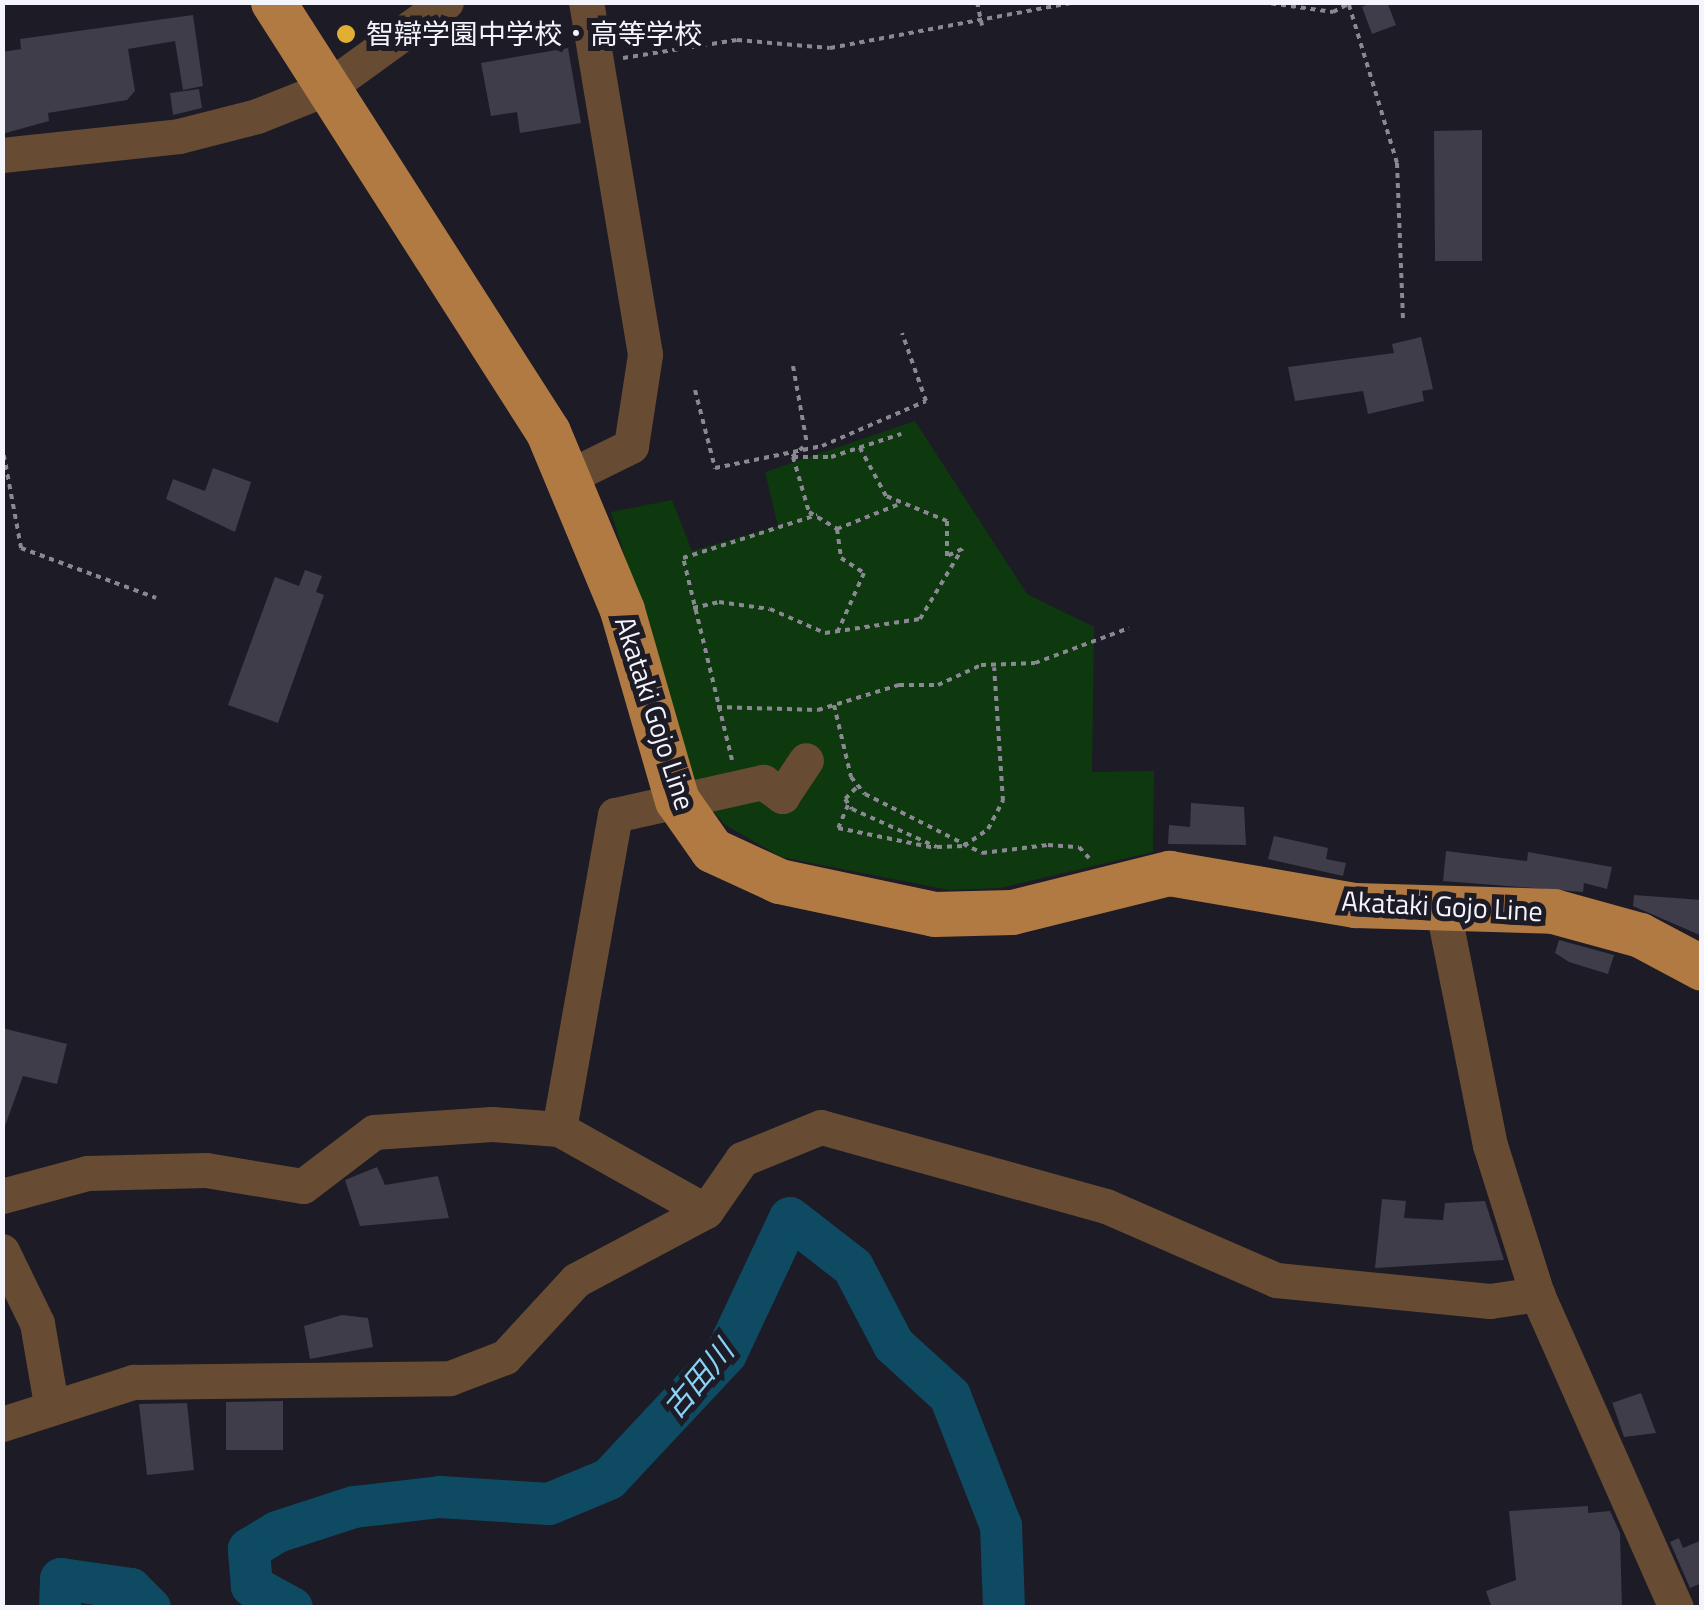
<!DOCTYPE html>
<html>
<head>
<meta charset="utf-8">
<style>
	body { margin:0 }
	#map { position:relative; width:1704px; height:1610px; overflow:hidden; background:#1c1b26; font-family:"Titillium Web","Noto Sans JP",sans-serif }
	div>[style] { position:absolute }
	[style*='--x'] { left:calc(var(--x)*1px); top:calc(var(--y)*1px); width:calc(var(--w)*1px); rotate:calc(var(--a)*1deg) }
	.green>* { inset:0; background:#0e390e }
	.river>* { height:42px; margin:-21px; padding:0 21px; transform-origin:21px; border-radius:21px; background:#0e4b63 }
	.building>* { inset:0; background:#3e3d49 }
	.path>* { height:4px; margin-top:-2px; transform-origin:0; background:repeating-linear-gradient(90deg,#8a8993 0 5px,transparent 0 10px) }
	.minor>* { height:35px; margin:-17.5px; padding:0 17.5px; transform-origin:17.5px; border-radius:17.5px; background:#674c33 }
	.major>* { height:45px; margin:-22.5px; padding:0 22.5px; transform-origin:22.5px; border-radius:22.5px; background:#b27a43 }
	.dots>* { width:28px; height:28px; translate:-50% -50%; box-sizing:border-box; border:5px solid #1c1b26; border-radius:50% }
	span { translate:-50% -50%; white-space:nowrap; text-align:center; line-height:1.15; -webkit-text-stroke:10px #1c1b26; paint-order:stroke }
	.poi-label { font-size:28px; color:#f4f4fc }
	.left { translate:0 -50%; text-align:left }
	.street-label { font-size:28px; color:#f4f4fc }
	.water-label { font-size:30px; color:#88d2f5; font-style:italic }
	.frame { position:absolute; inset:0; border:5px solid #f4f4fc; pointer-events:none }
</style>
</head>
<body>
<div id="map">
	<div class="green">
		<div style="clip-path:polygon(915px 421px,1027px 594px,1094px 627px,1092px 772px,1154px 771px,1153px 852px,1000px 888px,949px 890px,781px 857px,724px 824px,697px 791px,611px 512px,672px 500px,692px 551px,778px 526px,765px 472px)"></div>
	</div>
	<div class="river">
		<div style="--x:60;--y:1608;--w:29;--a:-88"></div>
		<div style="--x:61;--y:1579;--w:71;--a:8.1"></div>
		<div style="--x:131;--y:1589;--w:27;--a:45"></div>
		<div style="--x:292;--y:1608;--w:46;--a:-151.2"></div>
		<div style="--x:252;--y:1586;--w:37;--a:-95"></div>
		<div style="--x:249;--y:1549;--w:33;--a:-31"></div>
		<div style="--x:277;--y:1532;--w:81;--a:-18"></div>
		<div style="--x:354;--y:1507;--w:87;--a:-6.6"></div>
		<div style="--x:440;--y:1497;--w:109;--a:3.7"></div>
		<div style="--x:549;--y:1504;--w:65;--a:-22.6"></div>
		<div style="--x:609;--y:1479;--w:171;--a:-46.9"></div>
		<div style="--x:726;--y:1354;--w:150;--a:-64.8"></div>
		<div style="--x:790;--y:1218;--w:80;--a:37.9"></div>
		<div style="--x:853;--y:1267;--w:88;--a:62.3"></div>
		<div style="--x:894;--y:1345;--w:76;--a:42.3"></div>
		<div style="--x:950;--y:1396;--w:140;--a:68.6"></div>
		<div style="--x:1001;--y:1526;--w:82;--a:87.9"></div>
	</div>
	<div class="building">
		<div style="clip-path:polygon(1373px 2px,1387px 2px,1396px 25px,1372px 34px,1362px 7px)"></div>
		<div style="clip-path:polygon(193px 15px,203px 86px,183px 90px,175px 41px,128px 49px,135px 91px,127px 100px,48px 113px,49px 121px,2px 134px,2px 52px,21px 49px,20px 39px)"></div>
		<div style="clip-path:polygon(568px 48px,581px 123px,520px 133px,517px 112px,491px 116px,481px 63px)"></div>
		<div style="clip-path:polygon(199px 89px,202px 108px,173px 115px,170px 93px)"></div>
		<div style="clip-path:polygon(1482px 130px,1482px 261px,1435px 261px,1434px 131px)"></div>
		<div style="clip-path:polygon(1421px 337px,1433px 389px,1422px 391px,1424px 401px,1368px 414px,1363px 391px,1295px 401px,1288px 367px,1394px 353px,1392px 344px)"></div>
		<div style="clip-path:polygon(213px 468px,251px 482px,235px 532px,166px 499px,173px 479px,205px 491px)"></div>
		<div style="clip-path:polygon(305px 570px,322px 576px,316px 592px,324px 595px,278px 723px,228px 705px,275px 577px,299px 586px)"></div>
		<div style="clip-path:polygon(1191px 803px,1244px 807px,1246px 845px,1168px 844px,1169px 825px,1190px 827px)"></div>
		<div style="clip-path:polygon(1274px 836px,1328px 848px,1326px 859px,1346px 863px,1343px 876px,1268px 859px)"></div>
		<div style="clip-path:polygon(1446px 851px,1527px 861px,1528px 852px,1612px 867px,1607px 889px,1584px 883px,1583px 892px,1443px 881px)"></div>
		<div style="clip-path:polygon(1634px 895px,1702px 900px,1702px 936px,1633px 906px)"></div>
		<div style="clip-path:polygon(1559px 940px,1614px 955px,1608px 974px,1569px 962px,1555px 953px)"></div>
		<div style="clip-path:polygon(2px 1028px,67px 1044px,57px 1084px,23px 1076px,5px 1126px)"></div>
		<div style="clip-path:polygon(377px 1167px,385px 1185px,438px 1176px,449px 1218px,360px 1226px,345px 1180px)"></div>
		<div style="clip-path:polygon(1382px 1199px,1406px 1201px,1404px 1218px,1443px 1220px,1445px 1203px,1485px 1201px,1504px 1260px,1375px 1268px)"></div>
		<div style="clip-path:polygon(342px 1315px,368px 1318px,373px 1347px,310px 1359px,304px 1326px)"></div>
		<div style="clip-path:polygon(1609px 1393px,1612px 1403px,1641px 1393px,1656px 1433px,1624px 1437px)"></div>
		<div style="clip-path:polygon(283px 1401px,283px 1450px,226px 1450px,226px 1402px)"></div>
		<div style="clip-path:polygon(187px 1403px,194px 1470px,147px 1475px,139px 1404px)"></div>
		<div style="clip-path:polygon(1588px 1506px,1588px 1513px,1610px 1511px,1620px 1533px,1622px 1608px,1492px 1608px,1486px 1591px,1516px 1580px,1509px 1511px)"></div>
		<div style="clip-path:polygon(1679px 1538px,1683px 1548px,1702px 1540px,1702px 1583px,1690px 1588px,1670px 1542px)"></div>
	</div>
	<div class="path">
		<div style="--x:977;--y:2;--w:24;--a:78"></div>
		<div style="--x:1261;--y:2;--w:73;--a:7.9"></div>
		<div style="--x:1333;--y:12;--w:21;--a:-28"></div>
		<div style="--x:1349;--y:5;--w:165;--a:73.1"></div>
		<div style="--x:1397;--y:163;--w:157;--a:87.8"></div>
		<div style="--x:623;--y:58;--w:115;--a:-9"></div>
		<div style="--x:737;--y:40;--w:93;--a:4.9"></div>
		<div style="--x:830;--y:48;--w:250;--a:-10.6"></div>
		<div style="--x:793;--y:366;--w:79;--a:79.8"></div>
		<div style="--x:695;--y:390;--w:81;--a:75.6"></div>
		<div style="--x:715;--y:468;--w:109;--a:-11.6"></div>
		<div style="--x:822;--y:446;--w:113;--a:-23.4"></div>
		<div style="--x:926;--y:401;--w:72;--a:-109.4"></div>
		<div style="--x:2;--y:445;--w:105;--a:79.5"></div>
		<div style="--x:21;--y:548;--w:144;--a:20.3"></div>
		<div style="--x:792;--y:457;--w:15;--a:-42"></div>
		<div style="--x:793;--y:457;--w:57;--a:73.8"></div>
		<div style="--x:809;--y:512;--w:33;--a:31"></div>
		<div style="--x:837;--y:529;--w:29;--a:82"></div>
		<div style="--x:841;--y:558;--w:27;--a:33"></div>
		<div style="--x:864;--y:573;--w:66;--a:114.2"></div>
		<div style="--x:793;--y:457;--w:38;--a:0"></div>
		<div style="--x:831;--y:457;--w:74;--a:-18.2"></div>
		<div style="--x:837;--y:529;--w:65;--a:-21.8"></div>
		<div style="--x:693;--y:608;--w:27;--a:-13"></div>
		<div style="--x:719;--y:602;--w:51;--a:7.8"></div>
		<div style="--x:770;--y:609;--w:60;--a:23.6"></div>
		<div style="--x:825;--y:633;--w:96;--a:-8.4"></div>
		<div style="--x:920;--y:619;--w:82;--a:-59"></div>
		<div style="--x:962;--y:549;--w:17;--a:155"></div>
		<div style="--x:947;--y:556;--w:35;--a:-90"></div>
		<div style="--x:947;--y:521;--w:66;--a:-157.7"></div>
		<div style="--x:886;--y:496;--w:55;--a:-118.4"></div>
		<div style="--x:834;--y:705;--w:74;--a:76.7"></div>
		<div style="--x:851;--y:777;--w:22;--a:51"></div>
		<div style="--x:865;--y:794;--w:131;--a:26.8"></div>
		<div style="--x:982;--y:853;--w:66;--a:-6.9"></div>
		<div style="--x:1048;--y:845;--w:31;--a:4"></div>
		<div style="--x:1079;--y:847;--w:15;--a:48"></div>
		<div style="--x:717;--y:707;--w:101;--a:1.7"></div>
		<div style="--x:818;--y:710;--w:85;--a:-17.2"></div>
		<div style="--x:899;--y:685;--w:39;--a:0"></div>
		<div style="--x:938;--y:685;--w:47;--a:-24.9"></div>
		<div style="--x:981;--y:665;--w:54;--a:-2.1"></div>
		<div style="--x:1035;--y:663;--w:100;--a:-20.4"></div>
		<div style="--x:732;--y:760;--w:208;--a:-103.6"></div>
		<div style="--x:683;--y:558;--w:141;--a:-17.8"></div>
		<div style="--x:856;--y:788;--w:16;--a:135"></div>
		<div style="--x:845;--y:799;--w:12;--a:55"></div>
		<div style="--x:852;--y:809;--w:93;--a:24.1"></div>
		<div style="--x:937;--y:847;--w:27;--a:-2"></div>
		<div style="--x:964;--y:846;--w:29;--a:-35"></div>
		<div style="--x:988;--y:829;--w:32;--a:-62"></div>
		<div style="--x:1003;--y:801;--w:134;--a:-93.8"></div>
		<div style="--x:848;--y:805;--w:25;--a:113"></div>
		<div style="--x:838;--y:828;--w:99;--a:11.7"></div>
	</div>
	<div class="minor">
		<div style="--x:2;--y:155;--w:178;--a:-6.1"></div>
		<div style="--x:179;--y:136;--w:81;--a:-14.4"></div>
		<div style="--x:257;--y:116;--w:75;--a:-21.8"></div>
		<div style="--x:327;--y:88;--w:147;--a:-35.9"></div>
		<div style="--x:570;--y:476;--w:68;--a:-26.2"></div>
		<div style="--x:631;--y:446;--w:93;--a:-81.3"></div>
		<div style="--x:645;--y:354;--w:357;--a:-99.5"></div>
		<div style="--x:1443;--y:910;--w:240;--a:78.7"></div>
		<div style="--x:1490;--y:1145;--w:156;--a:72.5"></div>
		<div style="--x:1537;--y:1294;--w:343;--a:66.1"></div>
		<div style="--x:559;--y:1129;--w:319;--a:-79.9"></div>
		<div style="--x:615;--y:815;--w:152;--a:-12.6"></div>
		<div style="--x:763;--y:782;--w:24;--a:36"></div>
		<div style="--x:782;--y:796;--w:43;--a:-56.3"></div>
		<div style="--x:2;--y:1196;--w:88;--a:-15.1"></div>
		<div style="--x:87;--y:1173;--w:119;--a:-1.4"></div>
		<div style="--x:206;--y:1170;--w:98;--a:9.4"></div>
		<div style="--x:303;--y:1186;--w:89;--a:-37.3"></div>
		<div style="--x:374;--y:1132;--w:118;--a:-3.9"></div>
		<div style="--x:492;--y:1124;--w:67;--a:4.3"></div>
		<div style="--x:559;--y:1129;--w:168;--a:29.2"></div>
		<div style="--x:2;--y:1251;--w:80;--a:64.1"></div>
		<div style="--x:37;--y:1323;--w:82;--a:80.2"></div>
		<div style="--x:2;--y:1424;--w:138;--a:-17.8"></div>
		<div style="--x:133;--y:1382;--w:317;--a:-0.7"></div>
		<div style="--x:450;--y:1378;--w:59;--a:-20.9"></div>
		<div style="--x:505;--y:1357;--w:105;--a:-47.3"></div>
		<div style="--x:576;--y:1280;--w:147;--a:-28"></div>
		<div style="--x:706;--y:1211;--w:63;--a:-55.3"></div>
		<div style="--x:742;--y:1159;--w:85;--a:-22.1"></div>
		<div style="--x:821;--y:1127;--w:296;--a:15.5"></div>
		<div style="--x:1106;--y:1206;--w:185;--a:23.5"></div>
		<div style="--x:1276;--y:1280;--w:215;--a:5.6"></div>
		<div style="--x:1490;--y:1301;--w:48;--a:-8.5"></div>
	</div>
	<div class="major">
		<div style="--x:273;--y:2;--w:510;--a:57.4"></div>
		<div style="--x:548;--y:432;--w:193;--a:67.4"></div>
		<div style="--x:622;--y:610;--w:198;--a:73.9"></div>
		<div style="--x:677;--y:800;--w:61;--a:55"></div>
		<div style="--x:712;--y:850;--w:74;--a:24.8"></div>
		<div style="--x:779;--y:881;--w:158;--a:12"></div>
		<div style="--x:934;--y:914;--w:78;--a:-1.5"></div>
		<div style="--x:1012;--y:912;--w:162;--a:-14"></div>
		<div style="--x:1169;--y:873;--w:189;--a:9.8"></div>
		<div style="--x:1355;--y:905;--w:198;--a:1.7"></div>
		<div style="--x:1553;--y:911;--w:90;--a:15.4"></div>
		<div style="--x:1640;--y:935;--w:70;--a:28"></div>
	</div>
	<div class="dots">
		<div style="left:346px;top:34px;background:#e1af34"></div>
	</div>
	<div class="poi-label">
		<span class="left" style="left:366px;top:34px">智辯学園中学校・高等学校</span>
	</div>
	<div class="street-label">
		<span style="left:655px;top:713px;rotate:72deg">Akataki Gojo Line</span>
		<span style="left:1442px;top:906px;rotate:3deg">Akataki Gojo Line</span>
	</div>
	<div class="water-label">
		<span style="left:698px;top:1379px;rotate:-50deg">古田川</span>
	</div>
	<div class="frame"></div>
</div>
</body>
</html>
